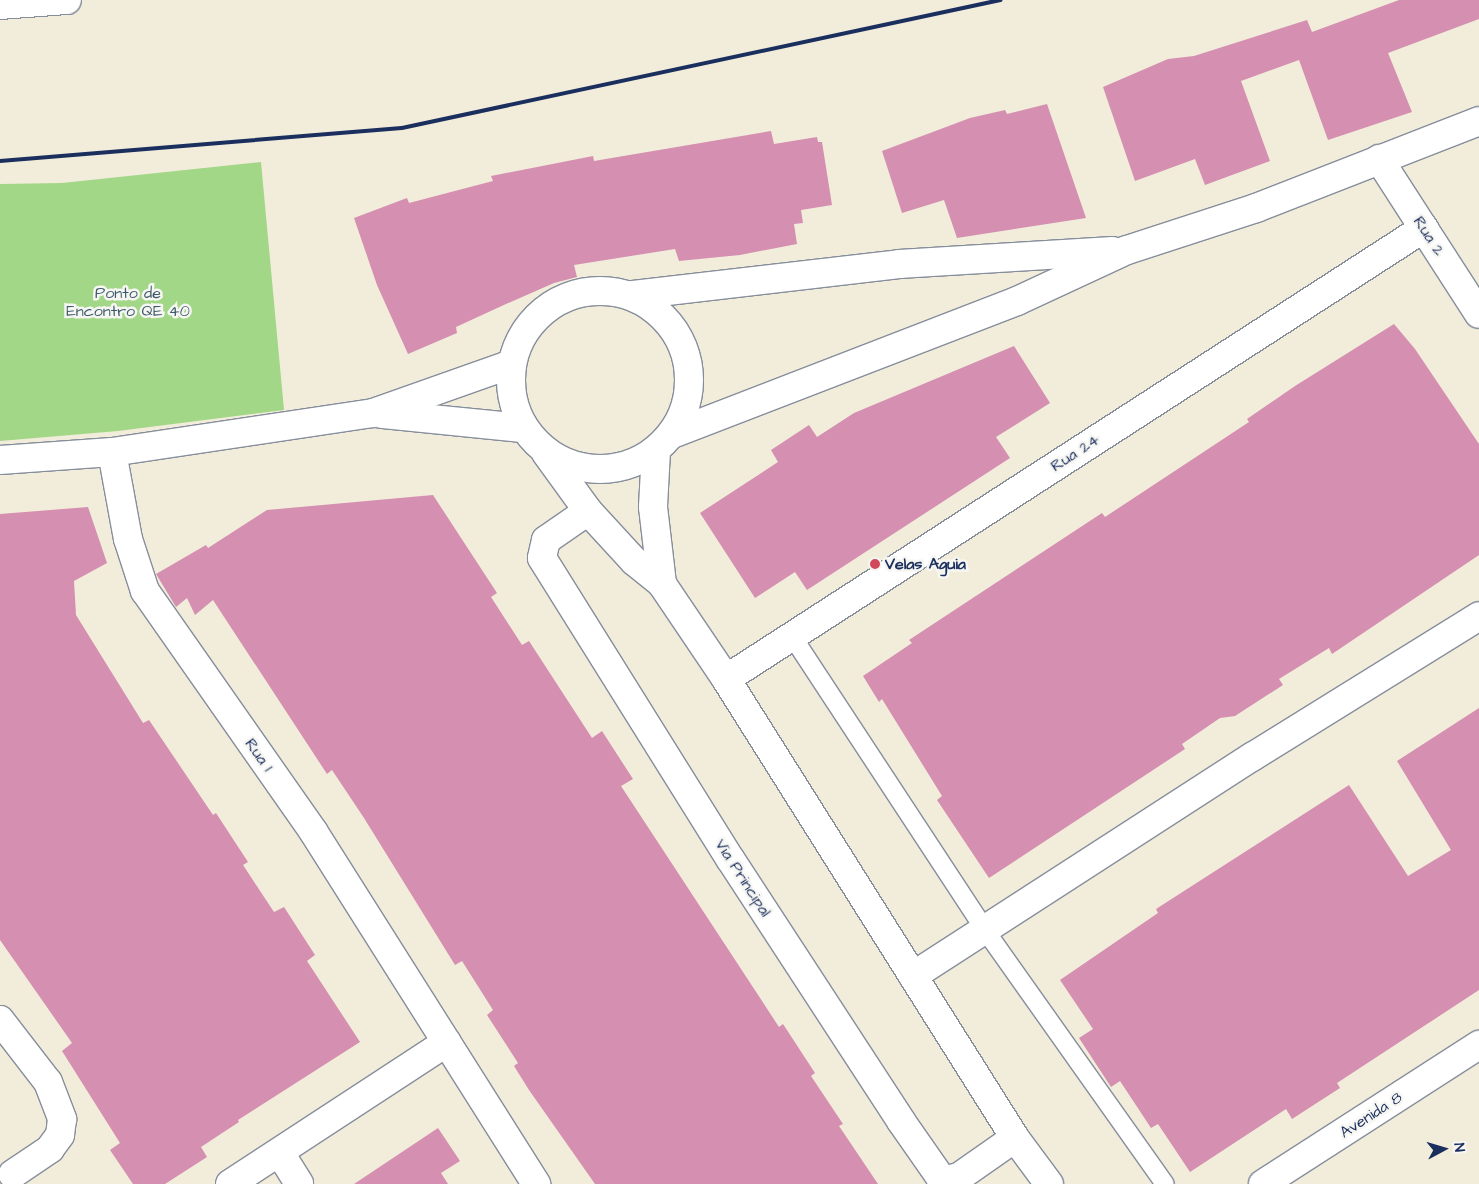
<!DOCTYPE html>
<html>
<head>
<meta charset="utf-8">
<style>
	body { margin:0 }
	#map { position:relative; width:1479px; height:1184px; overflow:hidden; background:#f2ecdb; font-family:"Architects Daughter",sans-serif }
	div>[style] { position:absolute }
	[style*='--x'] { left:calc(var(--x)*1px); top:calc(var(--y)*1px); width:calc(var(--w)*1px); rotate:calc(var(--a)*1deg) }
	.green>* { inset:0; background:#a3d788 }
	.building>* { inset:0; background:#d58fb0 }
	.roads { filter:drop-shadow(1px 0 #868e9c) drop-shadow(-1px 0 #868e9c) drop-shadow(0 1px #868e9c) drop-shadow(0 -1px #868e9c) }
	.lane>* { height:18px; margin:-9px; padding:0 9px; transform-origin:9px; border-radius:9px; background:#fff }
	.street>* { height:28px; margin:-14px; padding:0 14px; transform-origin:14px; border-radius:14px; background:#fff }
	.secondary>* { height:28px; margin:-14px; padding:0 14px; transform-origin:14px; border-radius:14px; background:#fff }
	.secondary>.ring { margin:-14px; padding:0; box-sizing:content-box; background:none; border:28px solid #fff; border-radius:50% }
	.rail>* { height:4px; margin:-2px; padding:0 2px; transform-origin:2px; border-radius:2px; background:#1b2f5e }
	.dots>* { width:14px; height:14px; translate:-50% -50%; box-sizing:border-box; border:2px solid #f6f6f2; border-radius:50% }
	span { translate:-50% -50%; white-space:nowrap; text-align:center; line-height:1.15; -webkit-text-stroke:5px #f6f6f2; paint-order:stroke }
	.street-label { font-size:16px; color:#1b2f5e }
	.park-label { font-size:16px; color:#3d5968 }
	.poi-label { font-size:16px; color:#1b2f5e; font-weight:700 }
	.left { translate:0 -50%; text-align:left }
	.north { position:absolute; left:1419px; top:1124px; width:50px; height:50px; -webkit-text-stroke:4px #f6f6f2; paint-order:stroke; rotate:84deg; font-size:14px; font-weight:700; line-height:20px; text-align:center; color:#1b2f5e }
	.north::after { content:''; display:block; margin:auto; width:18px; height:22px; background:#1b2f5e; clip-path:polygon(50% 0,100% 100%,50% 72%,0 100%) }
</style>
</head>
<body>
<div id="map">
	<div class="green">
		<div style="clip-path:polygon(261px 162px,284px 410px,118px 431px,0 441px,0 184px,62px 183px)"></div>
	</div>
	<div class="building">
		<div style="clip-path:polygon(1399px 0,1479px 0,1479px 19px,1388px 53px,1412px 112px,1328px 140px,1299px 60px,1241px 81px,1270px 161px,1205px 185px,1195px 159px,1135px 181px,1103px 87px,1168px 59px,1194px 56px,1307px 20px,1312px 32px)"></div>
		<div style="clip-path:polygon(1047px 104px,1086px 218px,957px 238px,944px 200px,902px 213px,882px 151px,970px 118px,1005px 110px,1007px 114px)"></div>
		<div style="clip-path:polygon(771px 131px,774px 144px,817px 137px,818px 142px,822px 142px,832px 205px,801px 210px,803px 223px,794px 224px,797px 244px,740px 255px,679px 261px,675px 249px,574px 265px,577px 277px,554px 283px,506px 304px,456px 327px,457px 333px,408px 354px,377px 285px,354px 218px,407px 198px,409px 203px,493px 181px,491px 176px,593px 156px,594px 161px)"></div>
		<div style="clip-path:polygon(1394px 324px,1415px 349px,1479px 444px,1479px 555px,1332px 654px,1329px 648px,1279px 679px,1283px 685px,1235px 716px,1220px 718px,1182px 744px,1185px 749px,989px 878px,937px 800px,942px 796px,882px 699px,879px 702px,863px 676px,912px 643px,909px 640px,1102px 513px,1105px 517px,1249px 422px,1247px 419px,1295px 386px)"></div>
		<div style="clip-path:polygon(1014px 346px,1050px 403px,996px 437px,1010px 458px,807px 590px,795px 572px,755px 598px,700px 513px,778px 462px,771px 450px,809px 425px,817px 437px,854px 413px)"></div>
		<div style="clip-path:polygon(433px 495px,497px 593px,491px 597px,522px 645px,529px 641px,592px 738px,602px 731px,633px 779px,621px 786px,779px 1027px,783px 1024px,815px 1073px,811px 1076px,843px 1124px,839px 1126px,878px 1184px,595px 1184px,529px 1090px,514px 1066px,518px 1063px,487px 1015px,493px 1010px,462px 961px,455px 965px,364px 818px,332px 770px,327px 774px,213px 600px,195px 615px,187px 598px,176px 607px,156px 574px,206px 545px,208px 548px,267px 510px)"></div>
		<div style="clip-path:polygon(88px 507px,107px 563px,74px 581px,76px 615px,143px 723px,149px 720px,213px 815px,216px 813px,248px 862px,243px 865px,274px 912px,284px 907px,315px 955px,307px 961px,360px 1042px,238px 1120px,239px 1122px,201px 1147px,207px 1157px,165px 1184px,133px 1184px,110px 1150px,120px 1143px,62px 1051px,72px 1043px,0 940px,0 514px)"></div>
		<div style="clip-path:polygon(1479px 708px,1479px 990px,1337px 1083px,1340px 1088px,1292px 1119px,1286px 1109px,1190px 1172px,1158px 1124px,1151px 1128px,1120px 1081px,1111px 1087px,1079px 1038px,1093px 1029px,1060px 980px,1158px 913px,1156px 909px,1349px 785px,1408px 876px,1451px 850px,1397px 761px)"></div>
		<div style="clip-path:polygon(438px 1128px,460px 1161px,441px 1173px,448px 1184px,354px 1184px)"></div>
	</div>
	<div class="roads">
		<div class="lane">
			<div style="--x:792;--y:636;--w:352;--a:56.7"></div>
			<div style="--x:985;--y:930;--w:311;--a:54.7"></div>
		</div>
		<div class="street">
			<div style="--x:0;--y:5;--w:67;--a:-4.3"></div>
			<div style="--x:1379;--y:159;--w:184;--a:57.2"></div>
			<div style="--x:382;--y:414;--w:142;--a:5.7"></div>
			<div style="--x:112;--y:452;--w:88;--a:79.6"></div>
			<div style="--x:128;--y:539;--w:55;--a:71.9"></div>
			<div style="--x:145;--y:591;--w:293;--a:55"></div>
			<div style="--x:313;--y:831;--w:418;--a:57.7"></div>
			<div style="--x:0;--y:460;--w:112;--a:-4.1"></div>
			<div style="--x:112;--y:452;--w:264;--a:-8.5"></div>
			<div style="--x:373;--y:413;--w:146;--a:-19.5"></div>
			<div style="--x:588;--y:511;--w:51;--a:145.4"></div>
			<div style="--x:546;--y:540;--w:18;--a:103"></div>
			<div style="--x:542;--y:558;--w:356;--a:58"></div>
			<div style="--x:731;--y:860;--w:311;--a:56.9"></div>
			<div style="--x:901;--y:1121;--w:68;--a:55.1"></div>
			<div style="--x:940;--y:1177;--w:7;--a:27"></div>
			<div style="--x:946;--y:1180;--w:13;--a:-13"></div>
			<div style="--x:959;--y:1177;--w:68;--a:-34.9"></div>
			<div style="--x:726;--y:679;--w:831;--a:-32.87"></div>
			<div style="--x:913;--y:976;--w:404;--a:-32.9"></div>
			<div style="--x:1252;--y:757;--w:267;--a:-31.8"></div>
			<div style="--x:0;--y:1020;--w:78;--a:52.3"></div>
			<div style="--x:48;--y:1082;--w:40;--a:69"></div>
			<div style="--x:62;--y:1119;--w:16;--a:97"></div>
			<div style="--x:60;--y:1135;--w:17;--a:126"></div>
			<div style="--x:50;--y:1149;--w:45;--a:146"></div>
			<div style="--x:280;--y:1153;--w:36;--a:58"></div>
			<div style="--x:230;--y:1184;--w:259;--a:-33.2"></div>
			<div style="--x:1263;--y:1184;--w:257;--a:-32.8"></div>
		</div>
		<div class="secondary">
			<div class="ring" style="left:511px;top:291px;width:150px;height:150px"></div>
			<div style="--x:633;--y:295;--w:268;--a:-6.6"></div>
			<div style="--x:899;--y:264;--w:214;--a:-3.5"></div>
			<div style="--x:675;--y:433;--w:367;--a:-21.1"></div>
			<div style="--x:1017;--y:301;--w:121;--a:-24.9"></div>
			<div style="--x:1127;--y:250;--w:136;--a:-18"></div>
			<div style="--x:1256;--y:208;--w:239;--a:-21.3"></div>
			<div style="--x:656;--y:451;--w:56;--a:93.1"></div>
			<div style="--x:653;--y:507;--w:78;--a:83.3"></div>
			<div style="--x:546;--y:453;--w:72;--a:54.1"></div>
			<div style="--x:588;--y:511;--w:68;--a:47.4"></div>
			<div style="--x:634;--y:561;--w:36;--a:39"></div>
			<div style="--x:662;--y:584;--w:115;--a:56"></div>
			<div style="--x:726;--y:679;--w:542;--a:57.8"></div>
			<div style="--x:1015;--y:1138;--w:57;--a:53.5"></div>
		</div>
	</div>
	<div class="rail">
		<div style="--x:0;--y:161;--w:403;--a:-4.7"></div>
		<div style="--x:402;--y:128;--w:612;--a:-12.08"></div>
	</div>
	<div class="dots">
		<div style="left:875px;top:564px;background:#d1495b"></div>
	</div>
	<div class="street-label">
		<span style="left:1429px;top:236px;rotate:57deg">Rua 2</span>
		<span style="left:1075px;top:453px;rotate:-33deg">Rua 24</span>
		<span style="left:259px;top:755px;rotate:55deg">Rua 1</span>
		<span style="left:743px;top:878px;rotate:57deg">Via Principal</span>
		<span style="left:1371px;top:1115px;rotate:-33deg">Avenida 8</span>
	</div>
	<div class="park-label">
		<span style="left:128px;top:302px">Ponto de<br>Encontro QE 40</span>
	</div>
	<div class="poi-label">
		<span class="left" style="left:885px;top:564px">Velas Aguia</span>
	</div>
	<div class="north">N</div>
</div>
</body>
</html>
